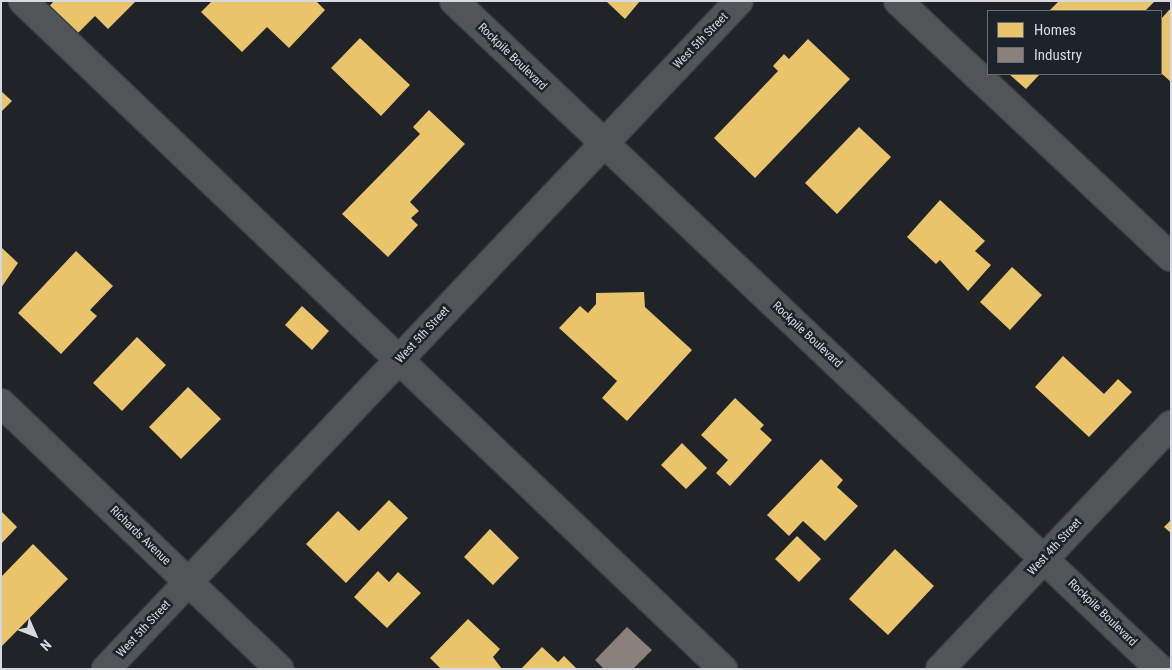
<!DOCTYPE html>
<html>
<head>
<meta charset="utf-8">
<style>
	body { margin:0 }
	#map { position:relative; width:1172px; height:670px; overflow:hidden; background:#202328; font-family:"Roboto Condensed",sans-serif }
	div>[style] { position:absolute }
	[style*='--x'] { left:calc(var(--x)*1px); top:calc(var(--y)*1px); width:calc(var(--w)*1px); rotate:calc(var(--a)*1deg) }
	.homes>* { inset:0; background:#e9c46a }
	.industry>* { inset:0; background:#8a817c }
	.roads { filter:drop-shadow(1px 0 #3b3e42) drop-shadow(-1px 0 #3b3e42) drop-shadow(0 1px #3b3e42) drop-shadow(0 -1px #3b3e42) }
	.minor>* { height:28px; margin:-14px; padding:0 14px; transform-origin:14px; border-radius:14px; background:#525558 }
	span { translate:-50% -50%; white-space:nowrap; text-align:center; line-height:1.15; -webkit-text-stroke:5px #1c232b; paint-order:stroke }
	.street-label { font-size:12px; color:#d6dae0 }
	.frame { position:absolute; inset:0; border:2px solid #d6dae0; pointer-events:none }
	.legend { position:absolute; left:987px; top:10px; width:175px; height:65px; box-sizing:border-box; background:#1c232b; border:1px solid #666c73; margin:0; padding:6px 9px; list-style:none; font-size:15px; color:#d6dae0 }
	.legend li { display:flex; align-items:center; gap:10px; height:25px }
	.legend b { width:25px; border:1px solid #666c73 }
	.north { position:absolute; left:10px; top:610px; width:50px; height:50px; -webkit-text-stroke:4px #1c232b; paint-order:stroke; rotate:134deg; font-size:14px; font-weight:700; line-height:20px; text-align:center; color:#d6dae0 }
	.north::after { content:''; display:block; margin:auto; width:18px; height:22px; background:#d6dae0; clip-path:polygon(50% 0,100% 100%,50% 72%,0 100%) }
</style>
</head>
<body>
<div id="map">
	<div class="homes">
		<div style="clip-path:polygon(54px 1px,136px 1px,108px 29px,95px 16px,71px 40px,43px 13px)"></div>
		<div style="clip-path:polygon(212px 1px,316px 1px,325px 10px,289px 48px,267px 27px,242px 52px,201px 12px)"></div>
		<div style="clip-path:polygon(606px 1px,640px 1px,625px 19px)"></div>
		<div style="clip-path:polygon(1059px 1px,1155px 1px,1145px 11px,1049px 11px)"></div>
		<div style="clip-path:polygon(1171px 8px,1171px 82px,1161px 73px,1161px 19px)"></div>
		<div style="clip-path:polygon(360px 38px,410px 85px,381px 116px,331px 68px)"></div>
		<div style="clip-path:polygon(808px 39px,850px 79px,755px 178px,714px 138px,778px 71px,773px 66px,784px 54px,789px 59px)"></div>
		<div style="clip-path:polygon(1009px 74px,1040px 74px,1026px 89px)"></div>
		<div style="clip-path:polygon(1px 91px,12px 101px,1px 112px)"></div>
		<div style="clip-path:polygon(429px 110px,465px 144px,410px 202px,419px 211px,411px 218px,418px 225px,388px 257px,342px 214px,420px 134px,413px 127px)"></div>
		<div style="clip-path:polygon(859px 127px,891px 157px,837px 214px,805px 183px)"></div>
		<div style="clip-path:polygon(940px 200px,985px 241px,975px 251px,991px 265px,968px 291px,940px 260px,936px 264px,907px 237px)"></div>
		<div style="clip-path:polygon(1px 247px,18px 263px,1px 288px)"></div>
		<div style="clip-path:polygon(76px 251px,113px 286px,90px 310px,97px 316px,61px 354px,18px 313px)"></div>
		<div style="clip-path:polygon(1012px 267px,1042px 295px,1010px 330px,980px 302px)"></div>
		<div style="clip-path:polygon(644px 292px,645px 307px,692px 350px,627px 421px,602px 398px,617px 381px,559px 328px,580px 306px,588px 313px,596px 304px,596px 293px)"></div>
		<div style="clip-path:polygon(302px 306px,329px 331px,312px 350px,285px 325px)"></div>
		<div style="clip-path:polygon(137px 337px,166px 365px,122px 411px,93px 383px)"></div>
		<div style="clip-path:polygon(1063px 356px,1104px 394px,1118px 379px,1132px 392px,1089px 437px,1035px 387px)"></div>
		<div style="clip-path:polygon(188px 387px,221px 419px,181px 459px,149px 427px)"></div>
		<div style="clip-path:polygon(735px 398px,764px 425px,760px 429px,772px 440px,730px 486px,716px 473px,728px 460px,701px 435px)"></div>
		<div style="clip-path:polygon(682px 443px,707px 468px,686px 489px,661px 465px)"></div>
		<div style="clip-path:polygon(821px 459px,843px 480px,837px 487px,858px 506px,825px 541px,803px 521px,789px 536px,767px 515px)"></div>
		<div style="clip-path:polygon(389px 500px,408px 518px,346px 583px,306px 544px,338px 511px,359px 531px)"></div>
		<div style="clip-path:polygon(1px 511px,17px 527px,1px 544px)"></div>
		<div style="clip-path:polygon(1171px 520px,1171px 533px,1164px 527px)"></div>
		<div style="clip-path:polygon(490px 529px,519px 558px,493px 585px,464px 557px)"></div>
		<div style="clip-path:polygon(797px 536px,821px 559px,799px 582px,775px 559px)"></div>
		<div style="clip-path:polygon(33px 544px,68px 579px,1px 647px,1px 577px)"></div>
		<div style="clip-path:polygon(895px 549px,934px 586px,888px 635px,849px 599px)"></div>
		<div style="clip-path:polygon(378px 571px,389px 582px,398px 572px,421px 593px,387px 628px,354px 597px)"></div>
		<div style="clip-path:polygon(468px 619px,500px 649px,493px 657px,502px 669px,441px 669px,430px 658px)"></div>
		<div style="clip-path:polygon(542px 647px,558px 662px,564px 656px,577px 669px,521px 669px)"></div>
	</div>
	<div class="industry">
		<div style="clip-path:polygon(627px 627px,652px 650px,633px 669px,604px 669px,595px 660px)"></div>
	</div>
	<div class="roads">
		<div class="minor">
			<div style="--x:23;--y:1;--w:968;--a:43.66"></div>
			<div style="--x:454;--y:1;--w:972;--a:43.42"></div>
			<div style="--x:898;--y:1;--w:374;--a:43.2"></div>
			<div style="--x:1;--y:403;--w:385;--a:43.7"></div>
			<div style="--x:106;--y:669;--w:920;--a:-46.54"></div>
			<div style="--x:940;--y:669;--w:336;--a:-46.6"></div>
		</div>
	</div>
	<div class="street-label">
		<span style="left:701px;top:41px;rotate:-46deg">West 5th Street</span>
		<span style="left:512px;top:57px;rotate:44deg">Rockpile Boulevard</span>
		<span style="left:423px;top:335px;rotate:-47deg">West 5th Street</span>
		<span style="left:807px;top:335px;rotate:43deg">Rockpile Boulevard</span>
		<span style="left:140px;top:536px;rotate:44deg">Richards Avenue</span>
		<span style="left:1055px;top:547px;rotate:-47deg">West 4th Street</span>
		<span style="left:1102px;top:613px;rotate:44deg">Rockpile Boulevard</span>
		<span style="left:144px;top:629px;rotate:-47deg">West 5th Street</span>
	</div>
	<div class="frame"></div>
	<ul class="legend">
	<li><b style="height:14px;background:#e9c46a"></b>Homes</li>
	<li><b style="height:14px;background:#8a817c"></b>Industry</li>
	</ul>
	<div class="north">N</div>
</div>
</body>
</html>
